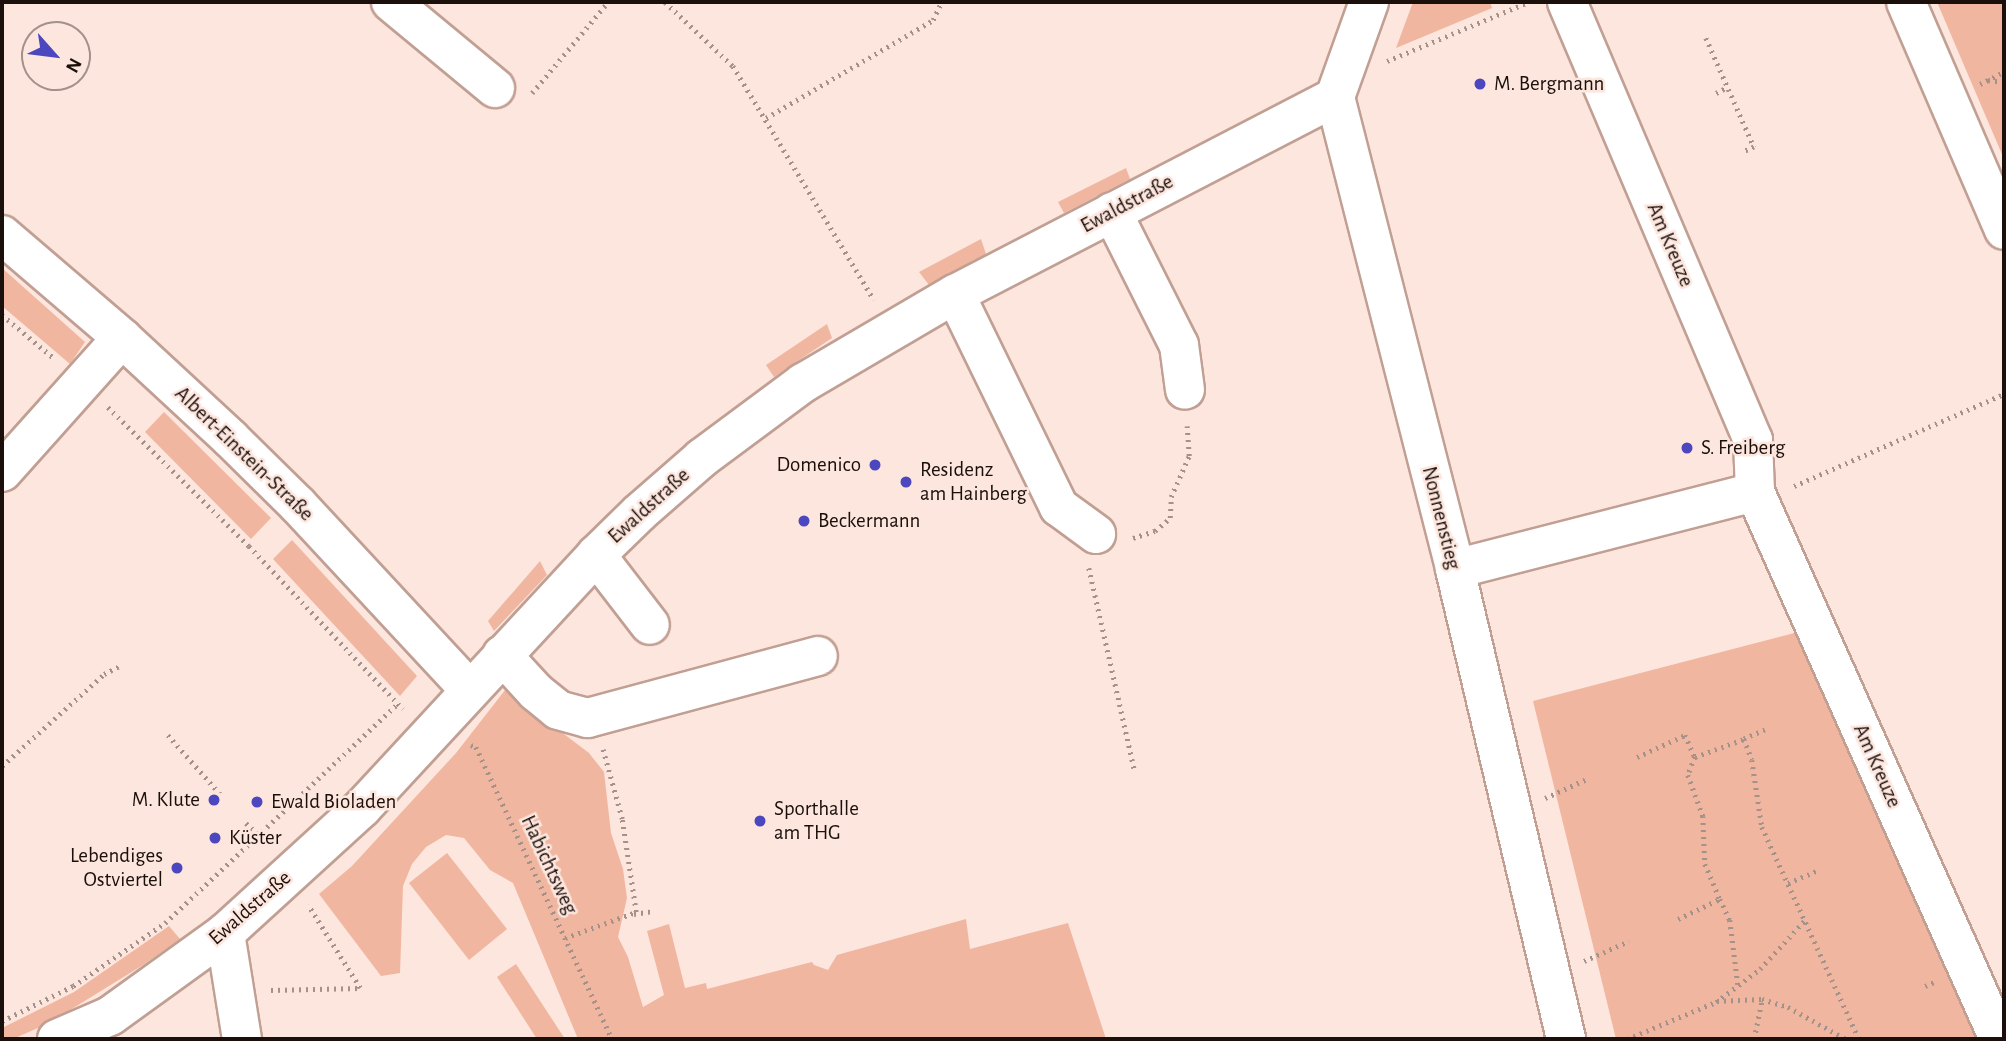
<!DOCTYPE html>
<html>
<head>
<meta charset="utf-8">
<style>
	body { margin:0 }
	#map { position:relative; width:2006px; height:1041px; overflow:hidden; background:#fce6de; font-family:"Alegreya Sans",sans-serif }
	div>[style] { position:absolute }
	[style*='--x'] { left:calc(var(--x)*1px); top:calc(var(--y)*1px); width:calc(var(--w)*1px); rotate:calc(var(--a)*1deg) }
	.green>* { inset:0; background:#f1b6a0 }
	.path>* { height:4.5px; margin-top:-2.25px; transform-origin:0; background:repeating-linear-gradient(90deg,#a3918a 0 2px,transparent 0 7px) }
	.roads { filter:drop-shadow(2px 0 #c19f93) drop-shadow(-2px 0 #c19f93) drop-shadow(0 2px #c19f93) drop-shadow(0 -2px #c19f93) }
	.minor>* { height:38px; margin:-19px; padding:0 19px; transform-origin:19px; border-radius:19px; background:#fff }
	.dots>* { width:19px; height:19px; translate:-50% -50%; box-sizing:border-box; border:4px solid #fce6de; border-radius:50% }
	span { translate:-50% -50%; white-space:nowrap; text-align:center; line-height:1.15; -webkit-text-stroke:5px #fce6de; paint-order:stroke }
	.poi-label { font-size:21px; color:#1b0f0b }
	.left { translate:0 -50%; text-align:left }
	.right { translate:-100% -50%; text-align:right }
	.street-label { font-size:21px; color:#1b0f0b }
	.frame { position:absolute; inset:0; border:4px solid #1b0f0b; pointer-events:none }
	.north { position:absolute; left:21px; top:21px; width:70px; height:70px; box-sizing:border-box; background:#fce6de; border:2px solid #a2908a; border-radius:50%; rotate:118deg; font-size:19px; font-weight:700; line-height:28px; text-align:center; color:#1b0f0b }
	.north::after { content:''; display:block; margin:auto; width:24px; height:32px; background:#4c47be; clip-path:polygon(50% 0,100% 100%,50% 72%,0 100%) }
</style>
</head>
<body>
<div id="map">
	<div class="green">
		<div style="clip-path:polygon(1413px 2px,1490px 2px,1492px 8px,1396px 48px)"></div>
		<div style="clip-path:polygon(1937px 2px,2004px 2px,2004px 160px,2004px 159px)"></div>
		<div style="clip-path:polygon(1126px 168px,1130px 179px,1064px 213px,1058px 202px)"></div>
		<div style="clip-path:polygon(981px 239px,986px 254px,929px 285px,919px 272px)"></div>
		<div style="clip-path:polygon(2px 268px,85px 342px,70px 364px,2px 306px)"></div>
		<div style="clip-path:polygon(827px 324px,832px 338px,774px 377px,766px 365px)"></div>
		<div style="clip-path:polygon(164px 412px,271px 518px,251px 539px,145px 432px)"></div>
		<div style="clip-path:polygon(292px 540px,417px 676px,400px 696px,273px 559px)"></div>
		<div style="clip-path:polygon(540px 561px,547px 575px,494px 631px,488px 621px)"></div>
		<div style="clip-path:polygon(1802px 631px,1979px 1039px,1616px 1039px,1533px 701px)"></div>
		<div style="clip-path:polygon(509px 685px,521px 686px,564px 734px,589px 753px,604px 772px,611px 833px,623px 869px,627px 898px,618px 937px,628px 957px,643px 1007px,664px 995px,647px 931px,669px 924px,685px 988px,706px 983px,707px 989px,812px 962px,814px 965px,828px 970px,837px 955px,966px 919px,970px 949px,1068px 923px,1106px 1039px,578px 1039px,513px 883px,490px 870px,464px 838px,446px 835px,426px 847px,412px 864px,403px 886px,400px 973px,381px 976px,319px 894px,352px 866px,456px 753px)"></div>
		<div style="clip-path:polygon(447px 853px,507px 929px,469px 960px,409px 883px)"></div>
		<div style="clip-path:polygon(169px 926px,180px 939px,143px 965px,49px 1023px,13px 1039px,2px 1039px,2px 1028px,74px 992px)"></div>
		<div style="clip-path:polygon(516px 964px,565px 1039px,537px 1039px,497px 977px)"></div>
	</div>
	<div class="path">
		<div style="--x:665;--y:2;--w:93;--a:43.3"></div>
		<div style="--x:733;--y:66;--w:273;--a:58.9"></div>
		<div style="--x:1706;--y:38;--w:119;--a:66.2"></div>
		<div style="--x:1754;--y:147;--w:12;--a:156"></div>
		<div style="--x:1387;--y:61;--w:154;--a:-22.6"></div>
		<div style="--x:1988;--y:80;--w:16;--a:7"></div>
		<div style="--x:1980;--y:84;--w:27;--a:-27"></div>
		<div style="--x:532;--y:93;--w:119;--a:-50.1"></div>
		<div style="--x:1716;--y:93;--w:13;--a:-27"></div>
		<div style="--x:766;--y:118;--w:194;--a:-30.4"></div>
		<div style="--x:933;--y:20;--w:19;--a:-65"></div>
		<div style="--x:2;--y:315;--w:69;--a:39.7"></div>
		<div style="--x:108;--y:407;--w:198;--a:44.6"></div>
		<div style="--x:249;--y:546;--w:224;--a:46.6"></div>
		<div style="--x:1794;--y:486;--w:229;--a:-23.7"></div>
		<div style="--x:1133;--y:538;--w:23;--a:-18"></div>
		<div style="--x:1155;--y:531;--w:20;--a:-41"></div>
		<div style="--x:1170;--y:518;--w:21;--a:-87"></div>
		<div style="--x:1171;--y:497;--w:45;--a:-66.3"></div>
		<div style="--x:1189;--y:456;--w:30;--a:-94"></div>
		<div style="--x:1089;--y:568;--w:209;--a:77.3"></div>
		<div style="--x:1765;--y:730;--w:23;--a:157"></div>
		<div style="--x:1744;--y:739;--w:22;--a:69"></div>
		<div style="--x:1752;--y:760;--w:68;--a:81.5"></div>
		<div style="--x:1762;--y:827;--w:233;--a:65.4"></div>
		<div style="--x:168;--y:735;--w:80;--a:48.5"></div>
		<div style="--x:471;--y:745;--w:5;--a:22"></div>
		<div style="--x:476;--y:747;--w:322;--a:65"></div>
		<div style="--x:1637;--y:757;--w:53;--a:-24.6"></div>
		<div style="--x:1685;--y:735;--w:24;--a:66"></div>
		<div style="--x:1695;--y:757;--w:52;--a:-20.2"></div>
		<div style="--x:1695;--y:757;--w:19;--a:111"></div>
		<div style="--x:1688;--y:775;--w:44;--a:69.9"></div>
		<div style="--x:1703;--y:816;--w:48;--a:87.6"></div>
		<div style="--x:1705;--y:864;--w:38;--a:67"></div>
		<div style="--x:2;--y:766;--w:137;--a:-42"></div>
		<div style="--x:104;--y:674;--w:20;--a:-27"></div>
		<div style="--x:1545;--y:798;--w:48;--a:-24.4"></div>
		<div style="--x:246;--y:823;--w:19;--a:43"></div>
		<div style="--x:1788;--y:883;--w:34;--a:-23"></div>
		<div style="--x:634;--y:914;--w:20;--a:-9"></div>
		<div style="--x:1678;--y:919;--w:47;--a:-25.5"></div>
		<div style="--x:1720;--y:899;--w:23;--a:65"></div>
		<div style="--x:1730;--y:920;--w:65;--a:83"></div>
		<div style="--x:565;--y:938;--w:76;--a:-20.1"></div>
		<div style="--x:636;--y:912;--w:94;--a:-98.6"></div>
		<div style="--x:622;--y:819;--w:72;--a:-105.4"></div>
		<div style="--x:1584;--y:961;--w:49;--a:-24"></div>
		<div style="--x:1925;--y:986;--w:10;--a:-24"></div>
		<div style="--x:271;--y:990;--w:89;--a:-1.3"></div>
		<div style="--x:360;--y:988;--w:98;--a:-122.1"></div>
		<div style="--x:1717;--y:1001;--w:45;--a:-2.5"></div>
		<div style="--x:1762;--y:999;--w:27;--a:17"></div>
		<div style="--x:1788;--y:1007;--w:66;--a:28.9"></div>
		<div style="--x:2;--y:1021;--w:79;--a:-26.2"></div>
		<div style="--x:73;--y:986;--w:112;--a:-34.4"></div>
		<div style="--x:165;--y:923;--w:319;--a:-43.3"></div>
		<div style="--x:1627;--y:1039;--w:96;--a:-22.6"></div>
		<div style="--x:1716;--y:1002;--w:55;--a:-36.9"></div>
		<div style="--x:1760;--y:969;--w:67;--a:-47.4"></div>
		<div style="--x:1754;--y:1039;--w:41;--a:-78.7"></div>
	</div>
	<div class="roads">
		<div class="minor">
			<div style="--x:391;--y:2;--w:135;--a:39.6"></div>
			<div style="--x:1369;--y:2;--w:101;--a:109.7"></div>
			<div style="--x:1335;--y:97;--w:487;--a:75.7"></div>
			<div style="--x:1455;--y:569;--w:483;--a:76.7"></div>
			<div style="--x:1567;--y:2;--w:476;--a:67"></div>
			<div style="--x:1753;--y:440;--w:52;--a:87.8"></div>
			<div style="--x:1755;--y:492;--w:599;--a:65.96"></div>
			<div style="--x:1906;--y:2;--w:248;--a:66.7"></div>
			<div style="--x:1112;--y:212;--w:149;--a:63.3"></div>
			<div style="--x:1179;--y:345;--w:45;--a:82.4"></div>
			<div style="--x:2;--y:235;--w:158;--a:40.6"></div>
			<div style="--x:122;--y:338;--w:149;--a:42.8"></div>
			<div style="--x:231;--y:439;--w:93;--a:44.6"></div>
			<div style="--x:297;--y:504;--w:254;--a:47.1"></div>
			<div style="--x:955;--y:294;--w:237;--a:64"></div>
			<div style="--x:1059;--y:507;--w:46;--a:36.1"></div>
			<div style="--x:2;--y:472;--w:180;--a:-48.2"></div>
			<div style="--x:596;--y:555;--w:88;--a:52.4"></div>
			<div style="--x:1455;--y:569;--w:310;--a:-14.4"></div>
			<div style="--x:502;--y:655;--w:50;--a:47.4"></div>
			<div style="--x:536;--y:692;--w:28;--a:39"></div>
			<div style="--x:558;--y:710;--w:31;--a:15"></div>
			<div style="--x:588;--y:718;--w:238;--a:-15.1"></div>
			<div style="--x:225;--y:933;--w:107;--a:80.9"></div>
			<div style="--x:57;--y:1039;--w:58;--a:-23.5"></div>
			<div style="--x:110;--y:1016;--w:142;--a:-35.8"></div>
			<div style="--x:225;--y:933;--w:185;--a:-42.4"></div>
			<div style="--x:362;--y:808;--w:345;--a:-47.2"></div>
			<div style="--x:596;--y:555;--w:60;--a:-44.3"></div>
			<div style="--x:639;--y:513;--w:84;--a:-41.1"></div>
			<div style="--x:702;--y:458;--w:126;--a:-36.6"></div>
			<div style="--x:803;--y:383;--w:176;--a:-30.4"></div>
			<div style="--x:955;--y:294;--w:428;--a:-27.4"></div>
		</div>
	</div>
	<div class="dots">
		<div style="left:1480px;top:84px;background:#4c47be"></div>
		<div style="left:1687px;top:448px;background:#4c47be"></div>
		<div style="left:875px;top:465px;background:#4c47be"></div>
		<div style="left:906px;top:482px;background:#4c47be"></div>
		<div style="left:804px;top:521px;background:#4c47be"></div>
		<div style="left:214px;top:800px;background:#4c47be"></div>
		<div style="left:257px;top:802px;background:#4c47be"></div>
		<div style="left:760px;top:821px;background:#4c47be"></div>
		<div style="left:215px;top:838px;background:#4c47be"></div>
		<div style="left:177px;top:868px;background:#4c47be"></div>
	</div>
	<div class="poi-label">
		<span class="left" style="left:1494px;top:84px">M. Bergmann</span>
		<span class="left" style="left:1701px;top:448px">S. Freiberg</span>
		<span class="right" style="left:861px;top:465px">Domenico</span>
		<span class="left" style="left:920px;top:482px">Residenz<br>am Hainberg</span>
		<span class="left" style="left:818px;top:521px">Beckermann</span>
		<span class="right" style="left:200px;top:800px">M. Klute</span>
		<span class="left" style="left:271px;top:802px">Ewald Bioladen</span>
		<span class="left" style="left:774px;top:821px">Sporthalle<br>am THG</span>
		<span class="left" style="left:229px;top:838px">Küster</span>
		<span class="right" style="left:163px;top:868px">Lebendiges<br>Ostviertel</span>
	</div>
	<div class="street-label">
		<span style="left:1127px;top:204px;rotate:-28deg">Ewaldstraße</span>
		<span style="left:1670px;top:245px;rotate:67deg">Am Kreuze</span>
		<span style="left:244px;top:454px;rotate:44deg">Albert-Einstein-Straße</span>
		<span style="left:649px;top:506px;rotate:-42deg">Ewaldstraße</span>
		<span style="left:1441px;top:518px;rotate:76deg">Nonnenstieg</span>
		<span style="left:1877px;top:766px;rotate:66deg">Am Kreuze</span>
		<span style="left:549px;top:865px;rotate:65deg">Habichtsweg</span>
		<span style="left:250px;top:908px;rotate:-41deg">Ewaldstraße</span>
	</div>
	<div class="frame"></div>
	<div class="north">N</div>
</div>
</body>
</html>
